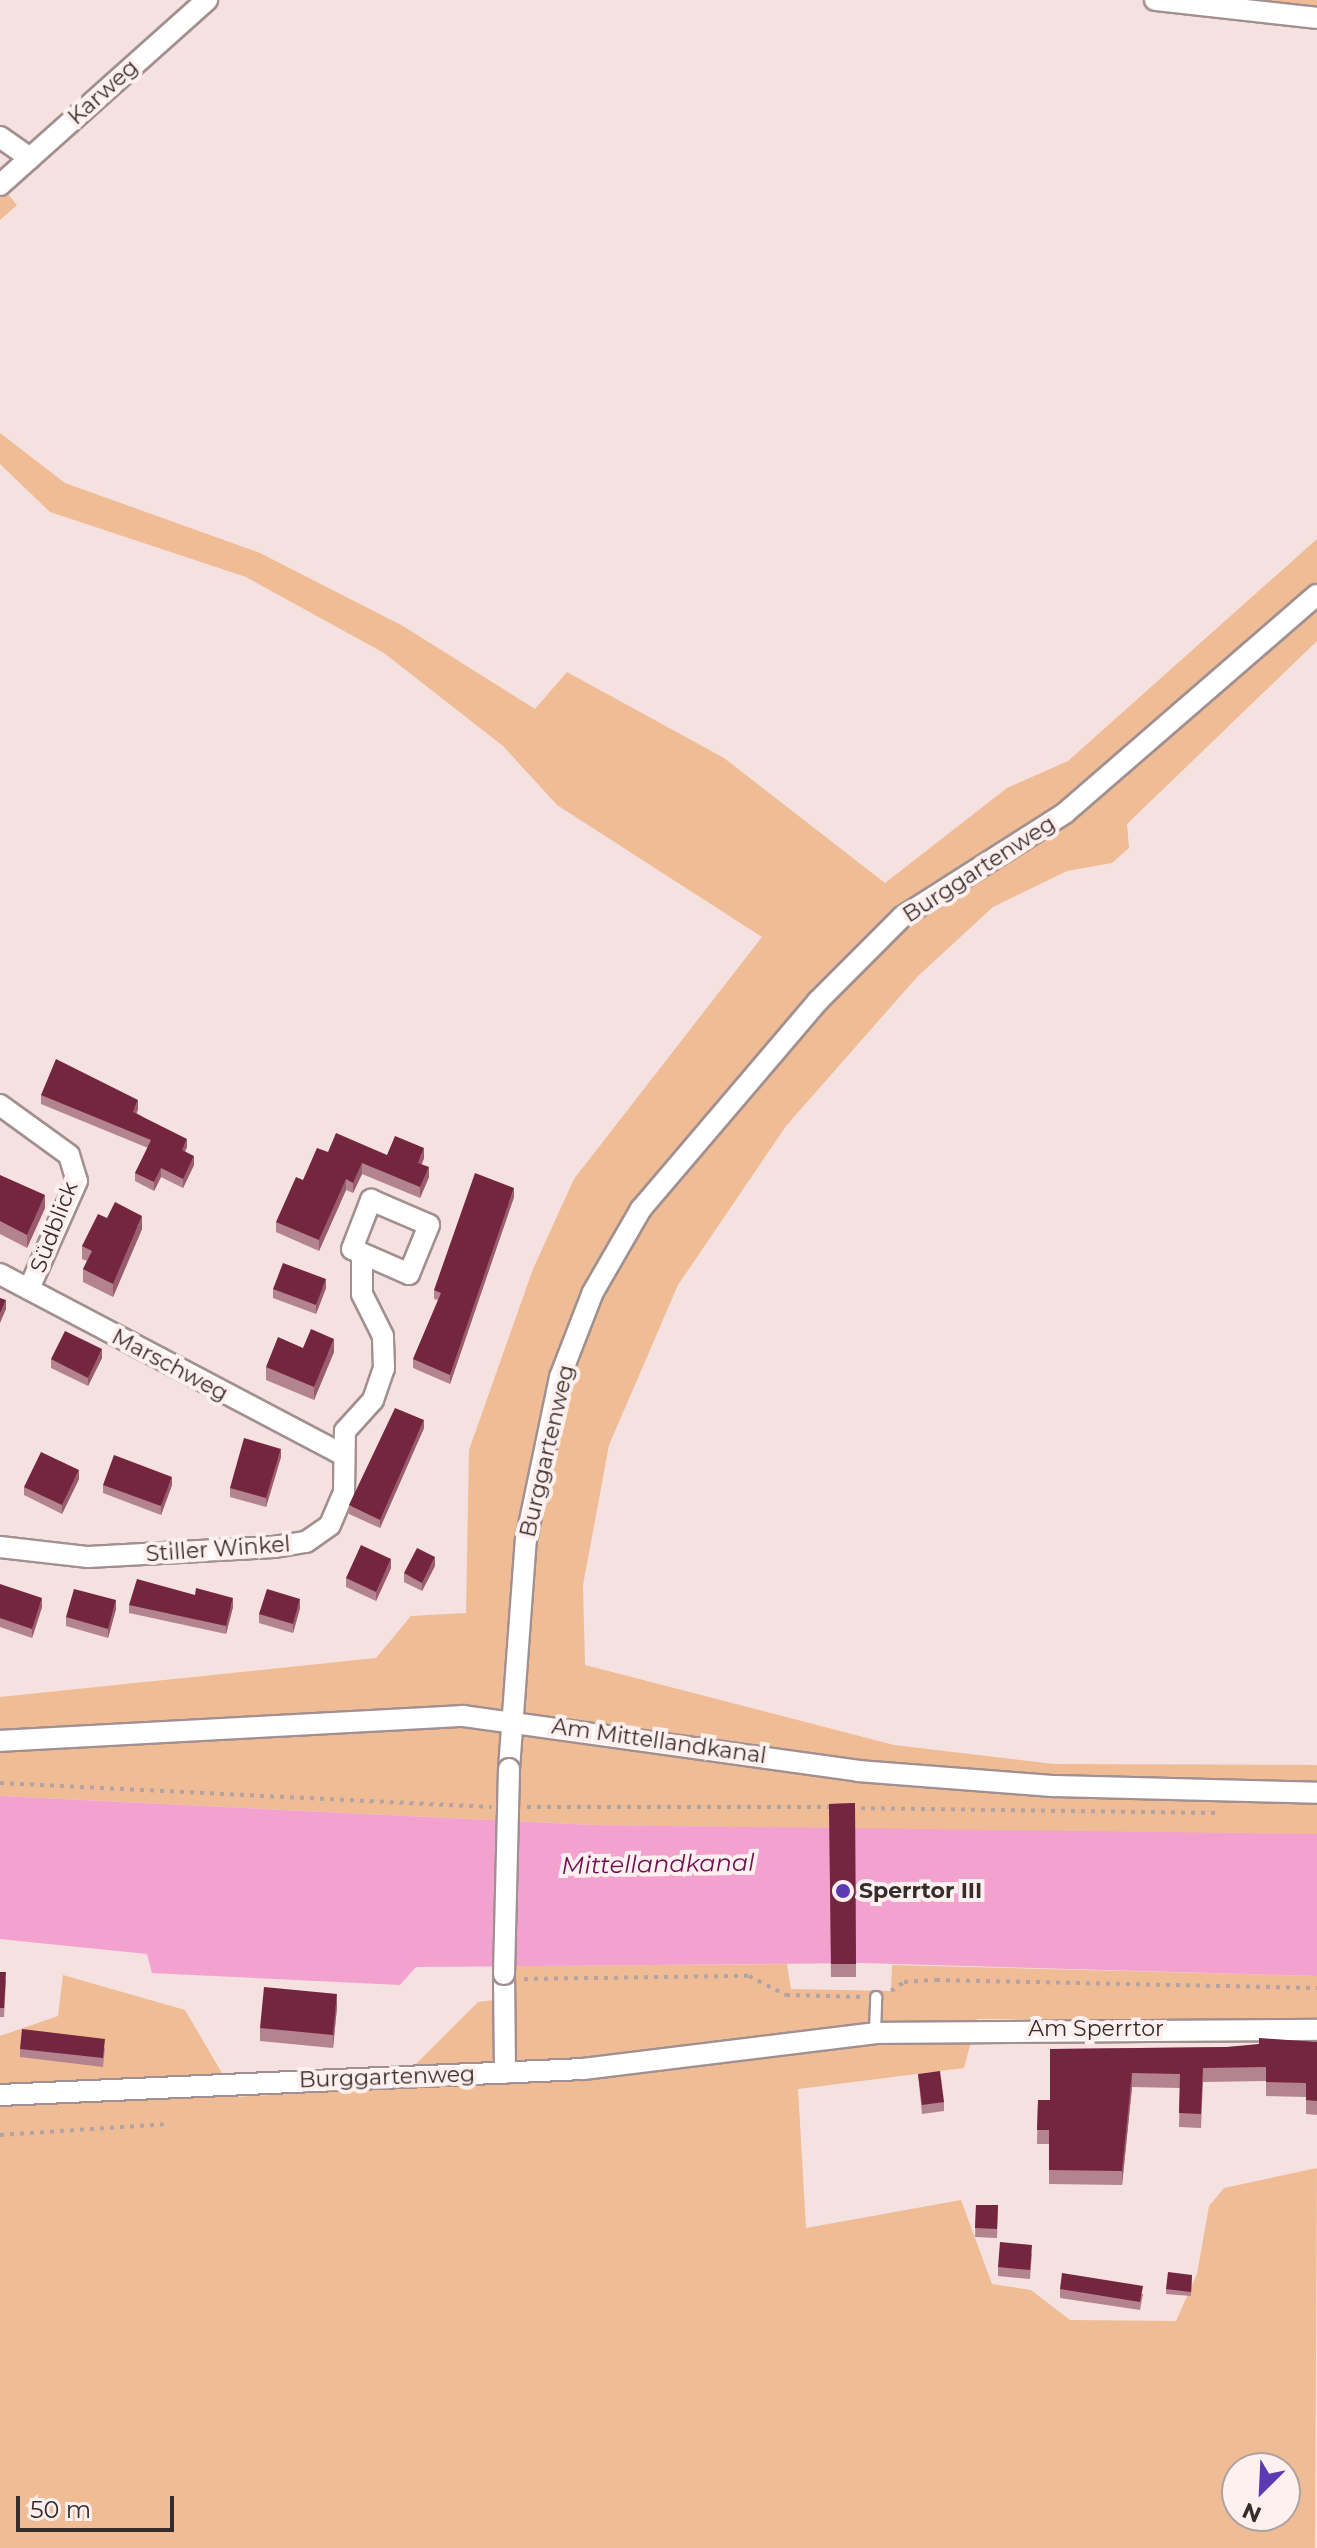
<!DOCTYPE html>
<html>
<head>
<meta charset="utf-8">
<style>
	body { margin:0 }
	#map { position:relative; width:1317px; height:2548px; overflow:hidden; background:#f4e1e0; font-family:Montserrat,sans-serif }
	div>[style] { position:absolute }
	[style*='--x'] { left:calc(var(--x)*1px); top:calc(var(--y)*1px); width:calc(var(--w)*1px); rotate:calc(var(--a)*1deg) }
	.green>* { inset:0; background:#efbc95 }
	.water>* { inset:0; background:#f3a1cf }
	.path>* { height:4px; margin-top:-2px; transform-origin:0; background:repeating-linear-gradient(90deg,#b3a4a3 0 4px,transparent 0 10px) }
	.roads { filter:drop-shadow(2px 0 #a1908f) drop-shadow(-2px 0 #a1908f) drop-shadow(0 2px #a1908f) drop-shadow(0 -2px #a1908f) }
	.service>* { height:10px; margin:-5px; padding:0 5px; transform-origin:5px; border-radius:5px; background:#fff }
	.minor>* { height:20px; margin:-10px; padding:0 10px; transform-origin:10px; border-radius:10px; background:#fff }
	.bridges { filter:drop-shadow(2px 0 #a1908f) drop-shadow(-2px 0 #a1908f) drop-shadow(0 2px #a1908f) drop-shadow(0 -2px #a1908f) }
	.minor-bridge>* { height:20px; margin:-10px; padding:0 10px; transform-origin:10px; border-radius:10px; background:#fff }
	.wall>* { inset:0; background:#b48390 }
	.shaded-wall>* { inset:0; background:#9a5d6f }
	.building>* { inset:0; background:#74253f }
	.dots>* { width:22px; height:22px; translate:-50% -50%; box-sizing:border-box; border:4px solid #fef0ef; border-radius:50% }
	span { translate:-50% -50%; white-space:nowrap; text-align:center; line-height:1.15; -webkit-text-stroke:8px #fef0ef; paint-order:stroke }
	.street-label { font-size:22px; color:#342d2c }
	.poi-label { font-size:22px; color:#342d2c; font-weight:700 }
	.left { translate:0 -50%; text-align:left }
	.water-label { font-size:24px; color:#701151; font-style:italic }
	.north { position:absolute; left:1221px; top:2452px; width:80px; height:80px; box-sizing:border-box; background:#fef0ef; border:2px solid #ada2a1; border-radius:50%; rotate:204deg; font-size:22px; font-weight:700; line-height:32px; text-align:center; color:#342d2c }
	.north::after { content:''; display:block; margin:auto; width:28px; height:36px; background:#5b3ab3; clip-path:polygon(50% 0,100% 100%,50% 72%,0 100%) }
	.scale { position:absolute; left:16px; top:2496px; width:158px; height:36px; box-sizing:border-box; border:4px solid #342d2c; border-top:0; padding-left:10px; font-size:24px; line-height:28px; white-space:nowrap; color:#342d2c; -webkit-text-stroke:6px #fef0ef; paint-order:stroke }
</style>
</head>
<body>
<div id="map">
	<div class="green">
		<div style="clip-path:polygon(1155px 0,1317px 0,1317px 18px)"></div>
		<div style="clip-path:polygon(6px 192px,17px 205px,0 220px,0 197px)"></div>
		<div style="clip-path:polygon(0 433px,65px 483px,260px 553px,403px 626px,535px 709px,567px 672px,724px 758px,885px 883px,1007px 788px,1068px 761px,1317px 539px,1317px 641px,1127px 824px,1129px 848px,1112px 863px,1067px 871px,993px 907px,917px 977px,786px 1126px,678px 1285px,609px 1445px,583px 1585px,585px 1665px,894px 1745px,1054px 1764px,1317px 1765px,1317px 1836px,593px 1825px,0 1796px,0 1697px,376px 1658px,411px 1616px,466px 1613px,469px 1450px,533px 1269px,574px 1179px,762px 937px,557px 805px,503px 746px,384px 653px,246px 577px,50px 512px,0 464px)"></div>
		<div style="clip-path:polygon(evenodd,787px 1964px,791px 1989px,891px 1991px,892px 1965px,1317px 1976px,1317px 2022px,977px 2019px,964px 2068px,798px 2089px,806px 2228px,961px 2200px,992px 2284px,1031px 2290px,1070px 2320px,1176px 2321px,1197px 2274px,1209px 2206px,1224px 2188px,1317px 2168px,1315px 2548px,0 2548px,0 2036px,58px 2016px,63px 1975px,185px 2010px,236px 2097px,411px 2087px,414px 2066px,478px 2002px,511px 1998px,511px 1966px,787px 1964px,1237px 2468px,1285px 2468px,1285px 2516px,1237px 2516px,1237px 2468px)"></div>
	</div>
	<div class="water">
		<div style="clip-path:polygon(0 1796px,593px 1825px,1317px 1834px,1317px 1976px,863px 1963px,416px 1967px,400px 1985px,152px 1973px,147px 1954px,0 1939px)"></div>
	</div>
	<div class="path">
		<div style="--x:0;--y:1783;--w:492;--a:2.8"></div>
		<div style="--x:527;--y:1807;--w:304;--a:0"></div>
		<div style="--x:851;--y:1808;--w:364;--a:0.8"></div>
		<div style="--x:524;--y:1979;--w:225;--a:-0.8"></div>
		<div style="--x:749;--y:1976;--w:42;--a:27.2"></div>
		<div style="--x:786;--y:1995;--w:77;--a:1.5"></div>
		<div style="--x:891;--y:1991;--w:16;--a:-35"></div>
		<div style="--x:904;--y:1982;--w:32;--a:-4"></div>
		<div style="--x:936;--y:1980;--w:381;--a:1.2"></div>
		<div style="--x:0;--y:2135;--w:164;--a:-3.8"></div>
	</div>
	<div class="roads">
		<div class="service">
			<div style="--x:875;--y:2033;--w:36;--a:-88"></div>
		</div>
		<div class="minor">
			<div style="--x:1155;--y:0;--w:163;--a:6.3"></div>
			<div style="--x:0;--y:137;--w:37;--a:35"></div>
			<div style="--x:0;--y:185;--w:278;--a:-41.8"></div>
			<div style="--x:0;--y:1105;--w:85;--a:35.9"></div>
			<div style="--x:69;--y:1155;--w:27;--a:73"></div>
			<div style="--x:77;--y:1181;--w:118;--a:114"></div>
			<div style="--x:371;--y:1200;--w:63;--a:23.3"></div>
			<div style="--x:429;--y:1225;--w:53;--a:112.2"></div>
			<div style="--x:409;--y:1274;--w:62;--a:-156.3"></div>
			<div style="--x:352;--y:1249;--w:53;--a:-68.8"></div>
			<div style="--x:0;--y:1274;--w:386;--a:27.8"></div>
			<div style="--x:0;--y:1547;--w:89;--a:6.5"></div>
			<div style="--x:88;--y:1557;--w:186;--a:-3.1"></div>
			<div style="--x:274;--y:1547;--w:32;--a:-9"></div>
			<div style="--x:306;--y:1542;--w:29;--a:-35"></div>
			<div style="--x:330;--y:1525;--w:36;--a:-67"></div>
			<div style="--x:344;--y:1492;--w:61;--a:-89.1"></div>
			<div style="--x:345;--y:1431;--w:42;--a:-47.9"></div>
			<div style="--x:373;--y:1400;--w:34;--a:-71"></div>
			<div style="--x:384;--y:1368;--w:32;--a:-92"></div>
			<div style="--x:383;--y:1336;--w:47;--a:-116.6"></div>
			<div style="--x:362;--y:1294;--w:40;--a:-90"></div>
			<div style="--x:0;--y:1741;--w:464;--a:-3.1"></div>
			<div style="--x:463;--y:1716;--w:399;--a:7.9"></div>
			<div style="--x:858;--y:1771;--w:198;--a:4.4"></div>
			<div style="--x:1055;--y:1786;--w:262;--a:1.5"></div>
			<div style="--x:509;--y:1769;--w:230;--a:-85.8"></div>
			<div style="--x:526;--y:1540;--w:167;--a:-78.2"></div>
			<div style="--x:560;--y:1377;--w:91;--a:-68.8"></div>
			<div style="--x:593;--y:1292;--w:96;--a:-60"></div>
			<div style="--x:641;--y:1209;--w:273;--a:-49.6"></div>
			<div style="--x:818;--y:1001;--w:119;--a:-45"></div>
			<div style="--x:902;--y:917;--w:193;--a:-32.5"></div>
			<div style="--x:1065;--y:813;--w:333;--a:-40.9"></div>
			<div style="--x:504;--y:1974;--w:99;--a:89.4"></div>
			<div style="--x:0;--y:2095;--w:584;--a:-2.55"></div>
			<div style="--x:583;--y:2069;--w:294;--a:-7"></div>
			<div style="--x:875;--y:2033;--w:442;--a:-0.4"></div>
		</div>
	</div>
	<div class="bridges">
		<div class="minor-bridge">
			<div style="--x:504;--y:1974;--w:205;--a:-88.6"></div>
		</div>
	</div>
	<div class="wall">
		<div style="clip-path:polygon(41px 1095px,138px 1109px,137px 1113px,187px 1147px,185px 1151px,194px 1165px,183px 1188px,161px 1177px,154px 1191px,135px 1181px,135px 1173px,148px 1148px,41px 1104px)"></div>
		<div style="clip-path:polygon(328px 1152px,424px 1158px,422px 1164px,429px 1177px,420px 1198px,362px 1174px,353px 1193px,346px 1190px,319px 1251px,276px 1232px,276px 1222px,303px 1180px)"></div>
		<div style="clip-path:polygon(0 1175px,45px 1208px,27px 1248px,0 1234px)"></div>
		<div style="clip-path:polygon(514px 1197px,450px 1384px,413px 1368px,413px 1359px,438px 1300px,434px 1299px,434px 1290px)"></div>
		<div style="clip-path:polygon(107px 1218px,142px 1229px,113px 1297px,83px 1282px,83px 1269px,87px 1261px,82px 1259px,82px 1246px)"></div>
		<div style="clip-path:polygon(326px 1288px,316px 1314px,273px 1298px,273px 1289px)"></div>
		<div style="clip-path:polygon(334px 1352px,314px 1400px,266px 1380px,266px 1367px)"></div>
		<div style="clip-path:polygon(102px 1358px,88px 1386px,51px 1368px,51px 1359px)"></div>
		<div style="clip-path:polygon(424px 1428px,380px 1528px,349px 1514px,349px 1505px)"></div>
		<div style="clip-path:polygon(281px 1457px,266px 1507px,230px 1497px,230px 1488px)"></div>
		<div style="clip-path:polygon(79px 1479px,62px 1514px,24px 1495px,24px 1487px)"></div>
		<div style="clip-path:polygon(103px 1485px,172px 1485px,161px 1515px,103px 1493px)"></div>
		<div style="clip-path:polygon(435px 1566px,422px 1591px,404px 1582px,404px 1573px)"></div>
		<div style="clip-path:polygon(391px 1568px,376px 1601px,346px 1587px,346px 1578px)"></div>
		<div style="clip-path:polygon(0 1584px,42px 1607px,32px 1638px,0 1627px)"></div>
		<div style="clip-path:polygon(129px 1605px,233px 1607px,226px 1634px,129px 1613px)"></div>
		<div style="clip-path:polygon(300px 1608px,293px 1633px,259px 1623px,259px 1614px)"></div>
		<div style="clip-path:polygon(116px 1609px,108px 1638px,66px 1626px,66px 1617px)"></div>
		<div style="clip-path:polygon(855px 1803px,856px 1977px,831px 1977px,829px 1804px)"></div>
		<div style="clip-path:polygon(0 1972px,6px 1981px,4px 2017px,0 2017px)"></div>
		<div style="clip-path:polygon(337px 2007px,333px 2048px,260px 2041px,260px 2028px)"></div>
		<div style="clip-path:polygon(1317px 2042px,1317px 2115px,1306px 2114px,1306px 2097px,1266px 2096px,1266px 2081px,1203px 2082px,1201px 2128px,1179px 2127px,1180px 2088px,1132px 2087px,1122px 2185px,1049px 2184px,1049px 2144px,1037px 2144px,1038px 2100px,1050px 2100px,1050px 2049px,1227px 2047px)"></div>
		<div style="clip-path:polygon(105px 2048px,103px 2067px,20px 2057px,20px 2049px)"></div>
		<div style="clip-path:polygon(918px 2074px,944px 2102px,944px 2111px,922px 2114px)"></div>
		<div style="clip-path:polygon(976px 2205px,998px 2205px,997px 2238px,975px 2237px)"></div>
		<div style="clip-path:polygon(1032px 2253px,1030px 2279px,998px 2276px,998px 2267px)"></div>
		<div style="clip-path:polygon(1192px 2275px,1191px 2296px,1166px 2294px,1166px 2289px)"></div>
		<div style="clip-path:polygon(1060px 2289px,1143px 2294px,1140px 2310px,1060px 2298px)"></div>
	</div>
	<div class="shaded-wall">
		<div style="clip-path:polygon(138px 1100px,138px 1109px,133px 1121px,133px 1112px)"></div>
		<div style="clip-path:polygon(187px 1139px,187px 1147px,182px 1158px,182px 1150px)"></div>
		<div style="clip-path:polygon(424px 1148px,424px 1158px,418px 1173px,418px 1163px)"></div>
		<div style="clip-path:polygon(194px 1156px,194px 1165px,183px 1188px,183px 1179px)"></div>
		<div style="clip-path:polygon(362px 1163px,362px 1174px,353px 1193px,353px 1183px)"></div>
		<div style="clip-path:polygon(429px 1167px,429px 1177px,420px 1198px,420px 1187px)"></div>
		<div style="clip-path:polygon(161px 1168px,161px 1177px,154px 1191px,154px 1182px)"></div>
		<div style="clip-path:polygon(346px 1179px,346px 1190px,319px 1251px,319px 1240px)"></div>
		<div style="clip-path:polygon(514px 1188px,514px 1197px,450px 1384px,450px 1375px)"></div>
		<div style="clip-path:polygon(45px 1195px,45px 1208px,27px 1248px,27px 1235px)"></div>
		<div style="clip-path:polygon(142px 1216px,142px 1229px,113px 1297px,113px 1284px)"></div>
		<div style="clip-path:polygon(326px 1279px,326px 1288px,316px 1314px,316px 1305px)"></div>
		<div style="clip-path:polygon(6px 1300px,6px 1309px,0 1323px,0 1314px)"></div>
		<div style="clip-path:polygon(334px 1339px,334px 1352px,314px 1400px,314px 1387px)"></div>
		<div style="clip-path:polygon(102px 1349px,102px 1358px,88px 1386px,88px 1378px)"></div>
		<div style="clip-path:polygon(424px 1420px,424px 1428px,380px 1528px,380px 1520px)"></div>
		<div style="clip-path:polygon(281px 1449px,281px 1457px,266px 1507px,266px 1498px)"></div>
		<div style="clip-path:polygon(79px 1470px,79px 1479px,62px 1514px,62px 1505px)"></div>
		<div style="clip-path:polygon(172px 1477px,172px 1485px,161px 1515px,161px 1506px)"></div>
		<div style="clip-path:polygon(435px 1557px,435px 1566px,422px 1591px,422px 1583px)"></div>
		<div style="clip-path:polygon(391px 1559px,391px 1568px,376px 1601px,376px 1592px)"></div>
		<div style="clip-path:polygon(42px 1598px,42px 1607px,32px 1638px,32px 1629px)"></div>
		<div style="clip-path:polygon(233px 1598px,233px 1607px,226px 1634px,226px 1626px)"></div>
		<div style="clip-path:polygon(300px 1599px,300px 1608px,293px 1633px,293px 1624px)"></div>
		<div style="clip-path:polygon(116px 1600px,116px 1609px,108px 1638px,108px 1629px)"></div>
		<div style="clip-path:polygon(337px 1994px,337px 2007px,333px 2048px,333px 2035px)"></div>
		<div style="clip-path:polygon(1132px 2073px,1132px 2087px,1122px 2185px,1122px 2171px)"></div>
	</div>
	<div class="building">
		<div style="clip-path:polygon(56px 1059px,138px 1100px,133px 1112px,187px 1139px,182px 1150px,194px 1156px,183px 1179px,161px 1168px,154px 1182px,135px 1173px,151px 1140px,41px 1095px)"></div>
		<div style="clip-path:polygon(336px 1133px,387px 1155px,395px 1136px,424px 1148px,418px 1163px,429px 1167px,420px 1187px,362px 1163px,353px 1183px,346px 1179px,319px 1240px,276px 1222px,296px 1177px,303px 1180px,317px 1148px,328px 1152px)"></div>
		<div style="clip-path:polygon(475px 1173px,514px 1188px,450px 1375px,413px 1359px,441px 1293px,434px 1290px)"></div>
		<div style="clip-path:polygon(0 1175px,45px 1195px,27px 1235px,0 1221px)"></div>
		<div style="clip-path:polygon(115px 1202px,142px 1216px,113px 1284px,83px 1269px,92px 1251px,82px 1246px,98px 1214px,107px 1218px)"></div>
		<div style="clip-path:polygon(283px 1263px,326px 1279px,316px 1305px,273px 1289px)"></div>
		<div style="clip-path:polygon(0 1298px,6px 1300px,0 1314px)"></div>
		<div style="clip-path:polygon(311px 1329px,334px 1339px,314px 1387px,266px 1367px,278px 1337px,303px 1348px)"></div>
		<div style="clip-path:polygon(65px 1331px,102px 1349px,88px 1378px,51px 1359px)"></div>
		<div style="clip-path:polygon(395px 1408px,424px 1420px,380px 1520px,349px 1505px)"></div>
		<div style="clip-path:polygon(244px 1438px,281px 1449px,266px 1498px,230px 1488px)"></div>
		<div style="clip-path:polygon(41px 1452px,79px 1470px,62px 1505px,24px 1487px)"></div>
		<div style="clip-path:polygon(114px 1455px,172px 1477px,161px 1506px,103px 1485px)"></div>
		<div style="clip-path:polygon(361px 1545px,391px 1559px,376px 1592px,346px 1578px)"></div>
		<div style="clip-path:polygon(417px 1548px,435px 1557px,422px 1583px,404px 1573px)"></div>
		<div style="clip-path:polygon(137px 1579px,195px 1595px,196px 1588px,233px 1598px,226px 1626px,129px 1605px)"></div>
		<div style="clip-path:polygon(0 1584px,42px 1598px,32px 1629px,0 1618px)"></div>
		<div style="clip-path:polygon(74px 1589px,116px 1600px,108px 1629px,66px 1617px)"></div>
		<div style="clip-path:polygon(267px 1589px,300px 1599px,293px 1624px,259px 1614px)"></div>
		<div style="clip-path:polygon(855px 1803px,856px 1964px,831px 1964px,829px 1804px)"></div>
		<div style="clip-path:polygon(0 1972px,6px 1972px,4px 2008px,0 2008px)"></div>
		<div style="clip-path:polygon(264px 1987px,337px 1994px,333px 2035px,260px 2028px)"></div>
		<div style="clip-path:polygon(22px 2029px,105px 2039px,103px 2058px,20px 2049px)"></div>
		<div style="clip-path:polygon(1259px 2038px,1317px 2042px,1317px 2101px,1306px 2100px,1306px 2083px,1266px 2082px,1266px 2067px,1203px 2068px,1201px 2114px,1179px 2113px,1180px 2074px,1132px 2073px,1122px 2171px,1049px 2170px,1049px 2130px,1037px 2130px,1038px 2100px,1050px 2100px,1050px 2049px,1227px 2047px,1259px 2044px)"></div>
		<div style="clip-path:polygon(940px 2071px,944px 2102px,922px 2105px,918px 2074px)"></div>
		<div style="clip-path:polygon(976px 2205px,998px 2205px,997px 2229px,975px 2228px)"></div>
		<div style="clip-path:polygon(1000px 2242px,1032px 2245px,1030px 2270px,998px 2267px)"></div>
		<div style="clip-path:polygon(1168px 2272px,1192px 2275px,1191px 2292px,1166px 2289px)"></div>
		<div style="clip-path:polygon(1062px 2273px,1143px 2286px,1140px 2302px,1060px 2289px)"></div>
	</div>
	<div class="dots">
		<div style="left:843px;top:1891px;background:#5b3ab3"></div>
	</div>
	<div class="street-label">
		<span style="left:103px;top:92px;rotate:-42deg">Karweg</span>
		<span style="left:979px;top:869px;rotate:-33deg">Burggartenweg</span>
		<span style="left:54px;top:1227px;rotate:-69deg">Südblick</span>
		<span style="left:170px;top:1365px;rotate:28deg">Marschweg</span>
		<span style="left:547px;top:1451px;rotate:-77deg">Burggartenweg</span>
		<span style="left:218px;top:1549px;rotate:-4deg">Stiller Winkel</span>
		<span style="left:659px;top:1741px;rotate:8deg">Am Mittellandkanal</span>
		<span style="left:1096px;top:2029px">Am Sperrtor</span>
		<span style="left:387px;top:2077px;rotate:-2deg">Burggartenweg</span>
	</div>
	<div class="poi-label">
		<span class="left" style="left:859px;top:1891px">Sperrtor III</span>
	</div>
	<div class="water-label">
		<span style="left:658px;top:1864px;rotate:-1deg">Mittellandkanal</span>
	</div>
	<div class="north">N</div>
	<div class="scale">50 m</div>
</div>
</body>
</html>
